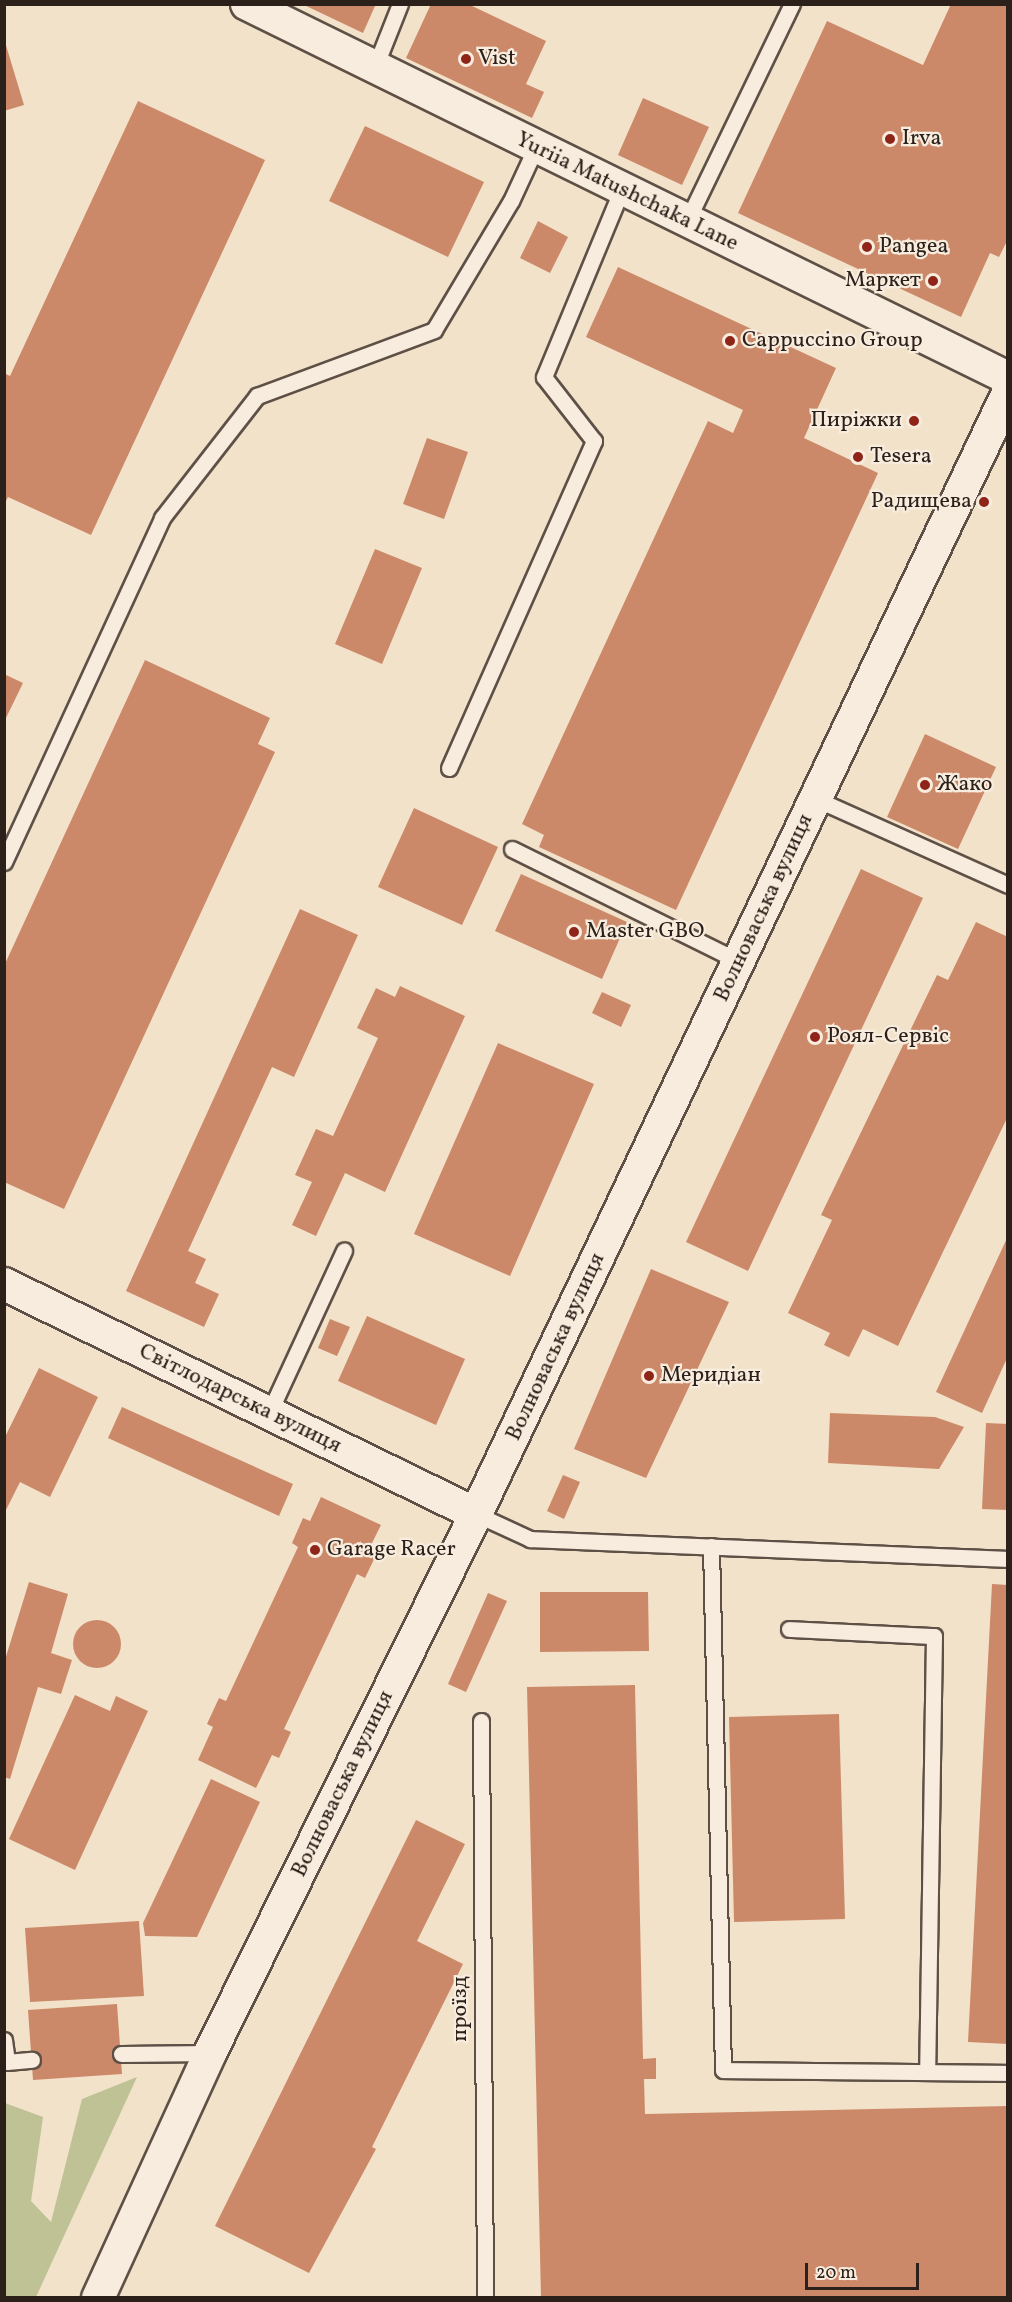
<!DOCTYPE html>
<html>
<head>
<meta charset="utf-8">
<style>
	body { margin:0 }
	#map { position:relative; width:1012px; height:2302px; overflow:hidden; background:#f2e2ca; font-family:Vollkorn,serif }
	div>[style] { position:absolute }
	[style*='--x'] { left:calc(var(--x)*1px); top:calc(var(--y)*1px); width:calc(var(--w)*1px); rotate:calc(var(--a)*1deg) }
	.green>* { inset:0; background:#bec294 }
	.building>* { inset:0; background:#cc8969 }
	.round { border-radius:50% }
	.roads { filter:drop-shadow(2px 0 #5e5046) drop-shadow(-2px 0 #5e5046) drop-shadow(0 2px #5e5046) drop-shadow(0 -2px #5e5046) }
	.service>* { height:15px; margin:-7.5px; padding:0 7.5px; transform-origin:7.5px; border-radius:7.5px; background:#f7ecdd }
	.minor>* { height:32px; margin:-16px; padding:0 16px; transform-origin:16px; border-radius:16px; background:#f7ecdd }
	.dots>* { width:16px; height:16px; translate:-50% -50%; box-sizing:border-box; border:3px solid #f7ecdd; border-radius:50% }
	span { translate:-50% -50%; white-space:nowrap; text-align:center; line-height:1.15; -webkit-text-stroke:4.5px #f7ecdd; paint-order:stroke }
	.poi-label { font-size:22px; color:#2c201a }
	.left { translate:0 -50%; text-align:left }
	.right { translate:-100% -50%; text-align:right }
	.street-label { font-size:22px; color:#2c201a }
	.frame { position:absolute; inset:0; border:6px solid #2c201a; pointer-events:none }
	.scale { position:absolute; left:805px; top:2263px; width:114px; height:27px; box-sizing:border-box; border:3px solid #2c201a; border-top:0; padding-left:8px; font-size:18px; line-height:21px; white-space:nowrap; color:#2c201a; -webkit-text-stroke:4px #f7ecdd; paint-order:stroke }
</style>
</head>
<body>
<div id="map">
	<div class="green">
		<div style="clip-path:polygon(137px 2077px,36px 2297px,5px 2297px,5px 2103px,43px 2117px,31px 2201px,51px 2222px,82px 2099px)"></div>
	</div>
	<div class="building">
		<div style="clip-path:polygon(302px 4px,371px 4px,375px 6px,363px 33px)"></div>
		<div style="clip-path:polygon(431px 4px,468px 4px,546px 41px,526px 84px,544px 92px,532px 118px,406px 58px)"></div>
		<div style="clip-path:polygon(951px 4px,1008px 4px,1008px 239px,999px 257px,990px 253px,961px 317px,738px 213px,827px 21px,923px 65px)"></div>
		<div style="clip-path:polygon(5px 42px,24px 105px,4px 111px,4px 43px)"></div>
		<div style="clip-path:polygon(643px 98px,709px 127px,682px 185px,618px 155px)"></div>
		<div style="clip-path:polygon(138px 101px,265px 160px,91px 535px,8px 497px,4px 505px,4px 373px,10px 376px)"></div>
		<div style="clip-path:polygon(365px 126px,484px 182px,448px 257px,329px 201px)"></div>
		<div style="clip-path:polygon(538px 221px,568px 237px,550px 273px,520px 258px)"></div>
		<div style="clip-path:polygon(618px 267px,836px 368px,804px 438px,878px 473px,676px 910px,539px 847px,544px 835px,522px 824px,708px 421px,733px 433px,743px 410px,586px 337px)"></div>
		<div style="clip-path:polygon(427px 438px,468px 452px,444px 519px,403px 504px)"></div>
		<div style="clip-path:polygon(375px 549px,422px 568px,382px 664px,335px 644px)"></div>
		<div style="clip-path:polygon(145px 660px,270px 718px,258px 744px,275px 752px,64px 1209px,4px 1182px,4px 966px)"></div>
		<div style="clip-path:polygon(4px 674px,23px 683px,4px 722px)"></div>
		<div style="clip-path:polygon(925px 734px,996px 767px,958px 849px,887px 817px)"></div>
		<div style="clip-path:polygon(414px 808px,498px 847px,462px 925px,378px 887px)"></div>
		<div style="clip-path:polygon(861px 869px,923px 898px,748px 1271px,686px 1242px)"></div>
		<div style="clip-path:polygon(521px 874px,627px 922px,602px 979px,495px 931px)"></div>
		<div style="clip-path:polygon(300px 909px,358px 935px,294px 1077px,272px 1067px,188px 1251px,206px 1259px,195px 1283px,219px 1294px,204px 1327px,126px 1291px)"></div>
		<div style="clip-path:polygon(976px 922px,1008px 937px,1008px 1116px,898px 1346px,863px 1329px,849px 1357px,824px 1345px,830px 1333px,788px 1313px,832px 1220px,821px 1215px,937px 975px,948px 980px)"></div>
		<div style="clip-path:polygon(400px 986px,465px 1016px,385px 1192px,345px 1173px,316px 1236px,292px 1225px,312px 1182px,295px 1175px,316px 1129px,333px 1136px,378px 1038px,357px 1028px,376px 988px,395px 997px)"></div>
		<div style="clip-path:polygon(602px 992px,631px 1005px,621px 1027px,592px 1013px)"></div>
		<div style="clip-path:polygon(498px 1043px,594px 1084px,510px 1276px,414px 1234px)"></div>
		<div style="clip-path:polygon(1008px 1236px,1008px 1356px,982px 1413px,936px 1392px)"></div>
		<div style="clip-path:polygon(651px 1269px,729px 1302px,646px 1478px,574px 1449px)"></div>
		<div style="clip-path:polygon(367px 1316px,465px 1359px,436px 1425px,338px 1381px)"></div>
		<div style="clip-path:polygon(330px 1319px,350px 1327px,337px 1356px,318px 1348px)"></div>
		<div style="clip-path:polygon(39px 1368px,98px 1397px,50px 1497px,20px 1482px,4px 1514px,4px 1439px)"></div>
		<div style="clip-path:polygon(122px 1407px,293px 1484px,279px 1516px,108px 1438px)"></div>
		<div style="clip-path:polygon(830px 1413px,935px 1417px,964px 1427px,939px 1469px,828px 1463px)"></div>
		<div style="clip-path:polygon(986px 1423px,1008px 1424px,1008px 1510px,982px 1509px)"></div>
		<div style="clip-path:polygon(563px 1475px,580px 1482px,564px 1519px,547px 1511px)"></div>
		<div style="clip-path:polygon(321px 1497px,381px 1525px,369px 1549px,377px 1553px,365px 1578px,357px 1574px,284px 1729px,291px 1732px,279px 1758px,272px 1755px,256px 1788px,198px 1760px,213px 1727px,207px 1724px,219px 1698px,226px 1701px,298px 1547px,292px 1543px,303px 1518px,310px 1521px)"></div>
		<div style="clip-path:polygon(29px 1582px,68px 1594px,51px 1653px,72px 1660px,61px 1694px,38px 1687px,10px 1779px,4px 1777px,4px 1663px)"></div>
		<div style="clip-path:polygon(992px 1584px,1008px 1585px,1008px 2044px,968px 2042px)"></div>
		<div style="clip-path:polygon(540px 1592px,648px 1592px,649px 1651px,540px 1652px)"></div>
		<div style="clip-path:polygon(488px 1593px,507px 1601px,466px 1692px,448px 1684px)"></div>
		<div class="round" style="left:73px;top:1620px;width:48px;height:48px"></div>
		<div style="clip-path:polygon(635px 1685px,643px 2059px,656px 2058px,656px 2079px,644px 2079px,645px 2114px,1008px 2106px,1008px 2298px,541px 2298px,527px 1687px)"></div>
		<div style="clip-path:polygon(75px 1695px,110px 1711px,116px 1696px,148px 1711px,75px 1870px,9px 1839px)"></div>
		<div style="clip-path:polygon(839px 1714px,845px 1919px,734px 1922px,729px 1717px)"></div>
		<div style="clip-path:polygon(211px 1779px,260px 1802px,197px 1937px,145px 1936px,143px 1923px)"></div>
		<div style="clip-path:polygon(416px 1820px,465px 1844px,417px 1941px,463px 1964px,372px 2147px,376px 2149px,309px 2273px,215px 2226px)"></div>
		<div style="clip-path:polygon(139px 1921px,144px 1996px,30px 2002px,25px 1928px)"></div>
		<div style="clip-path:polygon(117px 2004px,122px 2074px,33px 2080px,28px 2010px)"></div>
	</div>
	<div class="roads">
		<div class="service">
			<div style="--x:375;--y:67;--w:68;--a:-68.4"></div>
			<div style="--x:687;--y:221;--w:241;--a:-64.2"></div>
			<div style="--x:449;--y:768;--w:358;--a:-66.1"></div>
			<div style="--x:594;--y:441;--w:81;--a:-128"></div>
			<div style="--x:544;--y:377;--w:204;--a:-67.5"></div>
			<div style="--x:816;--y:799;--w:210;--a:24.1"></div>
			<div style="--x:512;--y:849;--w:253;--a:26.3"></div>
			<div style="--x:4;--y:862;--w:379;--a:-65.3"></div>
			<div style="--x:162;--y:518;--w:155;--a:-52.1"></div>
			<div style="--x:257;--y:396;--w:189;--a:-20.4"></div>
			<div style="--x:434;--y:330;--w:150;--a:-59.2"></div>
			<div style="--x:511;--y:201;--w:60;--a:-65.2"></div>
			<div style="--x:269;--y:1413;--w:179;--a:-65.2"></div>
			<div style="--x:476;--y:1514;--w:60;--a:24.8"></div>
			<div style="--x:530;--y:1539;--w:478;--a:2.4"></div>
			<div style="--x:711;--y:1546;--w:524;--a:88.69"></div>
			<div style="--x:723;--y:2070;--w:285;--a:0.6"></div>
			<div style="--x:789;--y:1629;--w:145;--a:2.8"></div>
			<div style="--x:934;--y:1636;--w:436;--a:90.9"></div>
			<div style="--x:481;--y:1721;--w:577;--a:89.6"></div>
			<div style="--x:4;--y:2040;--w:22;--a:82"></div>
			<div style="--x:7;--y:2062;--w:25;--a:-5"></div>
			<div style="--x:121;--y:2054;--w:89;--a:-0.6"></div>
		</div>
		<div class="minor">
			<div style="--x:247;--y:4;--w:848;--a:26.17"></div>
			<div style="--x:4;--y:1284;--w:525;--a:25.98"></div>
			<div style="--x:98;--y:2298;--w:269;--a:-65.4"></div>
			<div style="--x:210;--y:2053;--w:601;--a:-63.73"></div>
			<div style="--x:476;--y:1514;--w:1241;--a:-64.61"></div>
		</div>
	</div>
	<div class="dots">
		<div style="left:466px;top:59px;background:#8f2418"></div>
		<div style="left:890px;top:139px;background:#8f2418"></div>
		<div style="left:867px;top:247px;background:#8f2418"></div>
		<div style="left:933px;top:281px;background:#8f2418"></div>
		<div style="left:730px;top:341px;background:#8f2418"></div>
		<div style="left:914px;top:421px;background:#8f2418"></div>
		<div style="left:858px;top:457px;background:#8f2418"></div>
		<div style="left:984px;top:502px;background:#8f2418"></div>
		<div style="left:925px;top:785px;background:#8f2418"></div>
		<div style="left:574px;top:932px;background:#8f2418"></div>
		<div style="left:815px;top:1037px;background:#8f2418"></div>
		<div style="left:649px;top:1376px;background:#8f2418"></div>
		<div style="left:315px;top:1550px;background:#8f2418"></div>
	</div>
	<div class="poi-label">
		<span class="left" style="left:478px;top:59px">Vist</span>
		<span class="left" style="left:902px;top:139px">Irva</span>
		<span class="left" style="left:879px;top:247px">Pangea</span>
		<span class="right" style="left:921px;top:281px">Маркет</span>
		<span class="left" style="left:742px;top:341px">Cappuccino Group</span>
		<span class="right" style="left:902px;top:421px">Пиріжки</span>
		<span class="left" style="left:870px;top:457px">Tesera</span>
		<span class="right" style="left:972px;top:502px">Радищева</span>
		<span class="left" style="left:937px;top:785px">Жако</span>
		<span class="left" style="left:586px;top:932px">Master GBO</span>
		<span class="left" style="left:827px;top:1037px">Роял-Сервіс</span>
		<span class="left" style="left:661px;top:1376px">Меридіан</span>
		<span class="left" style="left:327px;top:1550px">Garage Racer</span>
	</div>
	<div class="street-label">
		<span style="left:627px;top:192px;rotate:26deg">Yuriia Matushchaka Lane</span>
		<span style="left:764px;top:908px;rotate:-65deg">Волноваська вулиця</span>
		<span style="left:556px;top:1347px;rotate:-65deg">Волноваська вулиця</span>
		<span style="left:240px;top:1399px;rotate:26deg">Світлодарська вулиця</span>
		<span style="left:343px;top:1784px;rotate:-64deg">Волноваська вулиця</span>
		<span style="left:461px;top:2009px;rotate:-90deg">проїзд</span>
	</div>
	<div class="frame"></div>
	<div class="scale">20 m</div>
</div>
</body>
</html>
